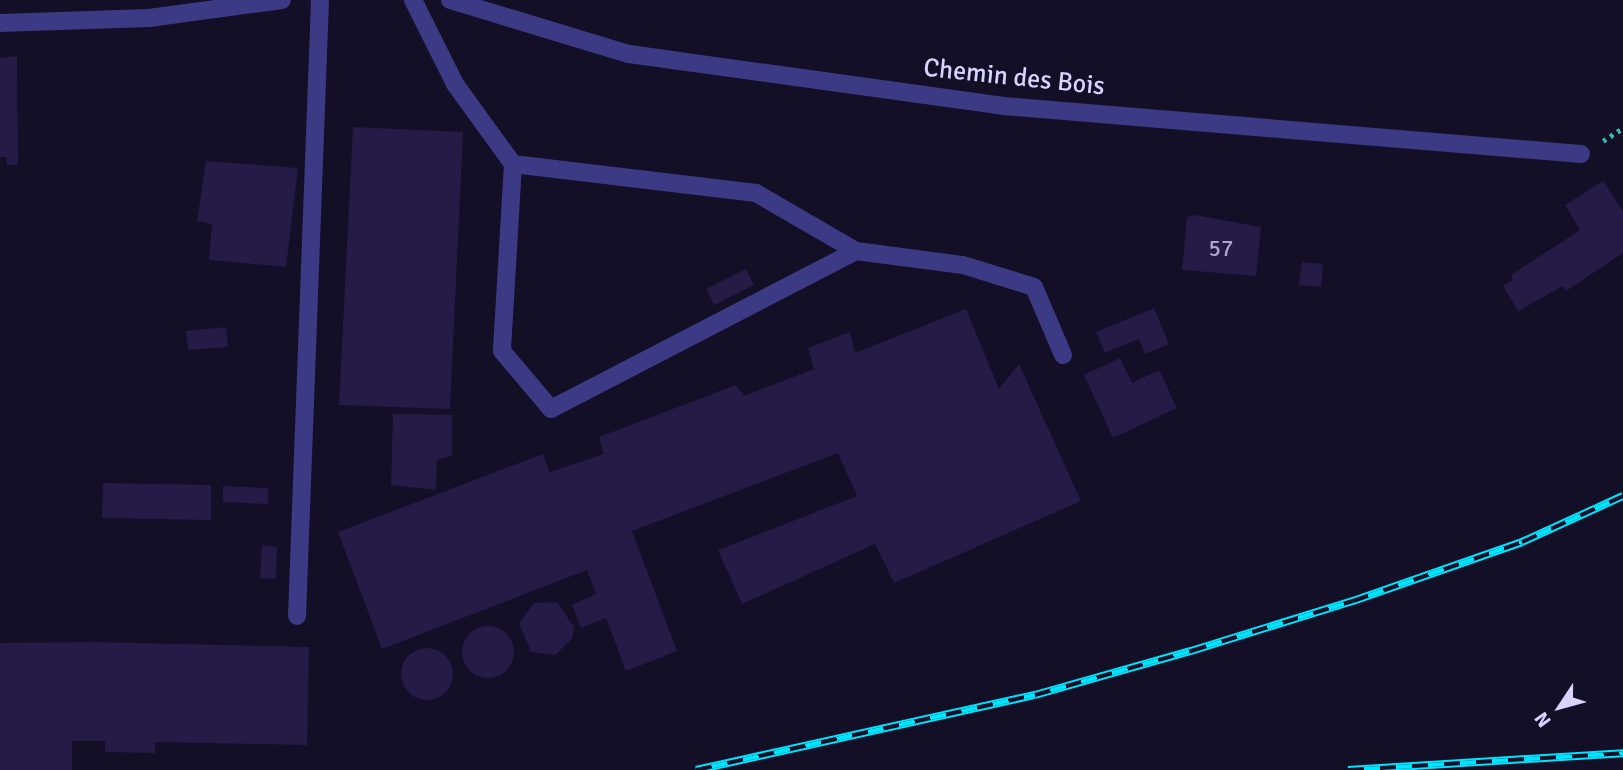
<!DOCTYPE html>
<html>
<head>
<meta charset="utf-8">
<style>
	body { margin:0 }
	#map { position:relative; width:1623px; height:770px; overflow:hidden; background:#130f26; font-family:Signika,sans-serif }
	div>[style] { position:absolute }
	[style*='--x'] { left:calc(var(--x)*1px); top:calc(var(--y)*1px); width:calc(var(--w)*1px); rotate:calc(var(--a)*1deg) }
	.building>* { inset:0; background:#241b47 }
	.round { border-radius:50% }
	.path>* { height:4.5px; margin-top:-2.25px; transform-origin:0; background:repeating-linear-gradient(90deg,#2fb8b0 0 3.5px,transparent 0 8.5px) }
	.minor>* { height:18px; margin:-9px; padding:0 9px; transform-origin:9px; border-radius:9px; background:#3d3a85 }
	.rail>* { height:8px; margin-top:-4px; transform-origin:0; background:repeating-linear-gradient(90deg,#130f26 0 16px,#00e5ff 0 32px); box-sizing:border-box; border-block:2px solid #00e5ff }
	span { translate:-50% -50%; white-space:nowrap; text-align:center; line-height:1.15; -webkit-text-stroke:6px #130f26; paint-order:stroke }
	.number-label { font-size:23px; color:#aca6d1 }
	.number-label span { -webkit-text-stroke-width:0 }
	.street-label { font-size:26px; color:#d9d4ff }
	.north { position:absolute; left:1525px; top:672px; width:70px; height:70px; -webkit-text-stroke:5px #130f26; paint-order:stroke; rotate:234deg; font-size:19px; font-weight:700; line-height:28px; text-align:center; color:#d9d4ff }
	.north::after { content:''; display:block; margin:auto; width:24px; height:32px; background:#d9d4ff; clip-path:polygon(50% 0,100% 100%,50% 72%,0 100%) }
</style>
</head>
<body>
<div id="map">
	<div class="building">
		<div style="clip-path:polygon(17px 56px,18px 165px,7px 165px,6px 157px,0 157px,0 58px)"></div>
		<div style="clip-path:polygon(353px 127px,463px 132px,450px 409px,339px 405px)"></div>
		<div style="clip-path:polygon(206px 161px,298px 168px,286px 267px,209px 260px,212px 224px,197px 221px)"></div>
		<div style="clip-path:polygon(1603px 181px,1623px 211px,1623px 253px,1566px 291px,1563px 286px,1518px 311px,1503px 286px,1513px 280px,1511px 275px,1580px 230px,1565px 205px)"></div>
		<div style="clip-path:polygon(1195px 215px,1261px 227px,1256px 276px,1182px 270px,1187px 217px)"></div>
		<div style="clip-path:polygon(1302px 262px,1323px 264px,1321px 287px,1299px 285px)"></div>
		<div style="clip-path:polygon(746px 269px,754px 285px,714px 305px,706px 289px)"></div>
		<div style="clip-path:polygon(1154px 308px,1169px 344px,1145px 354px,1139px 339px,1105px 353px,1096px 332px)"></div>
		<div style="clip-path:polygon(966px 309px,999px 389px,1019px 364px,1081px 501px,894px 583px,875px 544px,742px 604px,718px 550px,857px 496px,838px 453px,632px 531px,677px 651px,626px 671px,606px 618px,581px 628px,572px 605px,596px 594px,587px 570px,382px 649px,338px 532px,543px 454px,550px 472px,604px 454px,599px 437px,736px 385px,744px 396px,814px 369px,808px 348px,850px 332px,855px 353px)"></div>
		<div style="clip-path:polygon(226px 327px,228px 347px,188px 350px,186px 331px)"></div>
		<div style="clip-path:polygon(1120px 358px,1132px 383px,1159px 370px,1177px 408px,1113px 438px,1084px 375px)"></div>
		<div style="clip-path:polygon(393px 414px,452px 415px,452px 455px,437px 460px,436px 490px,391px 485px)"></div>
		<div style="clip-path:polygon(103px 483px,211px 485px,211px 520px,102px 518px)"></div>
		<div style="clip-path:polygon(223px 486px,268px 488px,268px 504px,223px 502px)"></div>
		<div style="clip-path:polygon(262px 545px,277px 547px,276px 579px,260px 578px)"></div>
		<div style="clip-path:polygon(557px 602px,574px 627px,572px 639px,555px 655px,531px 652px,519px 623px,534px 603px)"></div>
		<div class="round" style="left:462px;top:626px;width:52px;height:52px"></div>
		<div style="clip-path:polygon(92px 642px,309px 647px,307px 745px,155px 742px,155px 753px,105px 752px,105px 741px,72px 741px,72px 770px,0 770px,0 643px)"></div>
		<div class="round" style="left:401px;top:648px;width:52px;height:52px"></div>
	</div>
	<div class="path">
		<div style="--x:1603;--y:141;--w:24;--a:-33"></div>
	</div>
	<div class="minor">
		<div style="--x:413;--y:0;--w:94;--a:63.4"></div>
		<div style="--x:455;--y:84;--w:99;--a:54.1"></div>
		<div style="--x:513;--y:164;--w:245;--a:6.8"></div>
		<div style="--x:756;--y:193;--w:116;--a:30.1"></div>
		<div style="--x:856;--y:251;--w:108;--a:7.5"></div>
		<div style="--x:963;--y:265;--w:74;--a:17.2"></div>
		<div style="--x:1034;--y:287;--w:74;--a:66.9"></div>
		<div style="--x:450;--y:0;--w:187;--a:16.8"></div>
		<div style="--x:629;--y:54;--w:378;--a:7.9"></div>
		<div style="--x:1003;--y:106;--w:580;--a:4.75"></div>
		<div style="--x:0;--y:23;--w:149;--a:-1.9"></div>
		<div style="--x:149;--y:18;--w:134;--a:-7.7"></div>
		<div style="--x:513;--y:164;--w:187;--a:93.4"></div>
		<div style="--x:502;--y:351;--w:76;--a:49.8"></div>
		<div style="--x:551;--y:409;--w:343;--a:-27.4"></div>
		<div style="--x:297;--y:616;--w:616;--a:-87.86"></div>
	</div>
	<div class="rail">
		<div style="--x:696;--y:770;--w:347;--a:-12.5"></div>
		<div style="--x:1035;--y:695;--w:162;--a:-15.8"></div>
		<div style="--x:1191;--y:651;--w:170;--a:-17.2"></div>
		<div style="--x:1353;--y:601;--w:179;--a:-19.2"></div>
		<div style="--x:1522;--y:542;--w:111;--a:-24.5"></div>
		<div style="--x:1348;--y:770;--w:276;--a:-3.5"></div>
	</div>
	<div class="number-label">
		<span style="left:1221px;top:249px">57</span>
	</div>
	<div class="street-label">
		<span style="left:1014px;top:78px;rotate:6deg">Chemin des Bois</span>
	</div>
	<div class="north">N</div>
</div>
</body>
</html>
